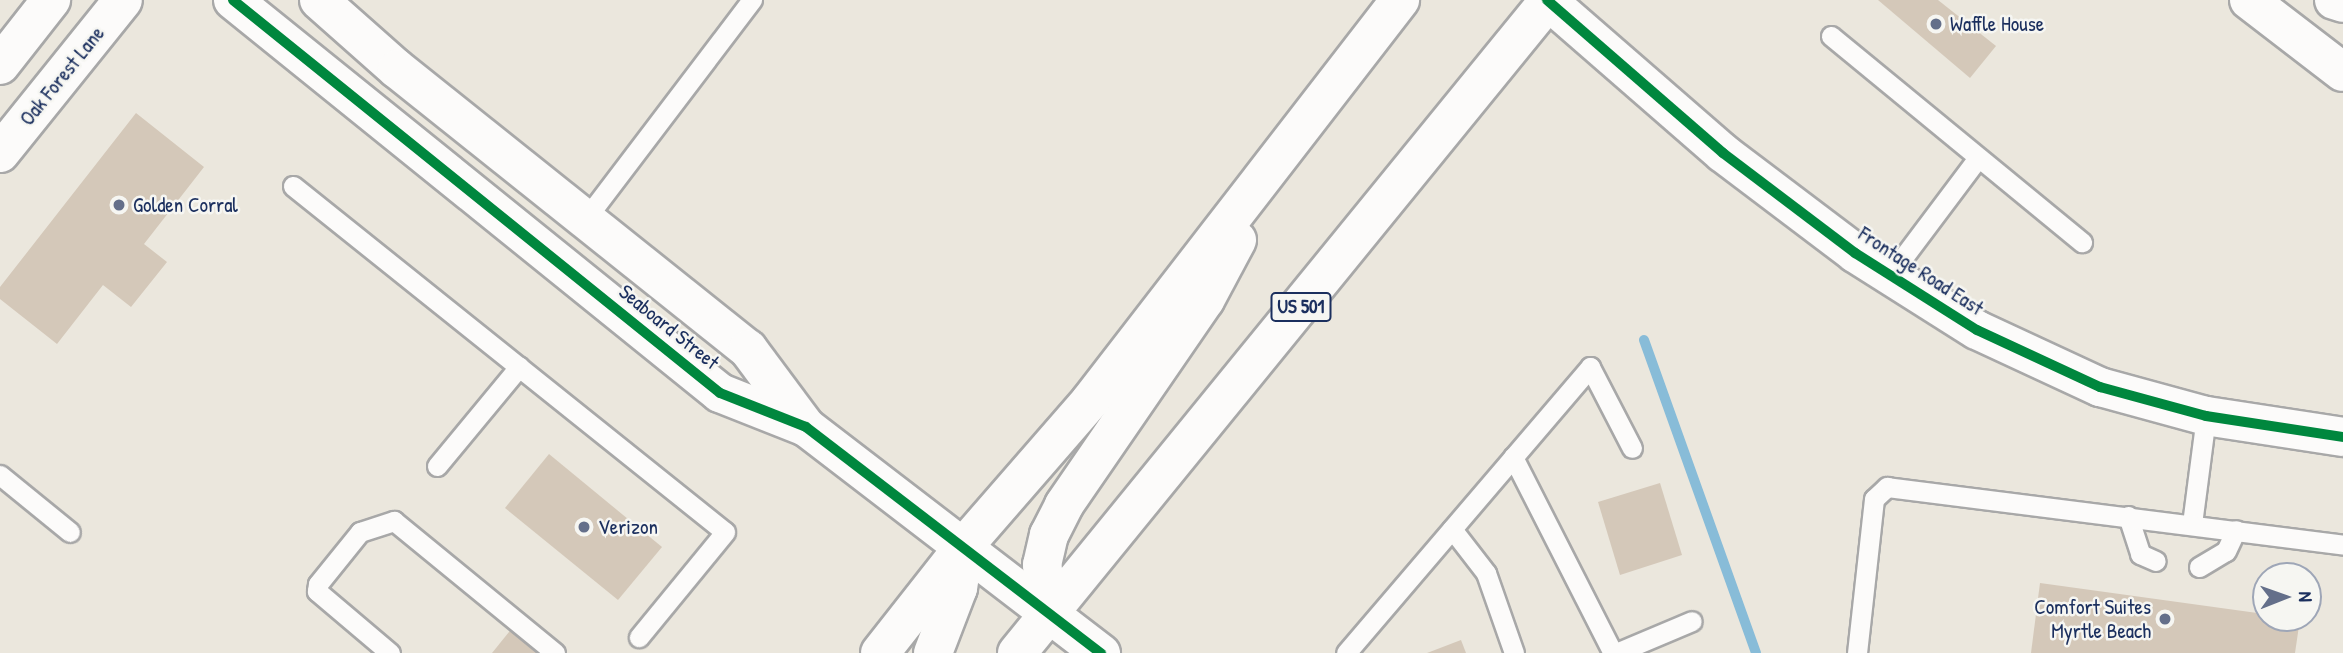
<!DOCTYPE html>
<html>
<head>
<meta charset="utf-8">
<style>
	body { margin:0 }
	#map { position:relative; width:2343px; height:653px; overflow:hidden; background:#ebe7dd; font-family:"Patrick Hand",sans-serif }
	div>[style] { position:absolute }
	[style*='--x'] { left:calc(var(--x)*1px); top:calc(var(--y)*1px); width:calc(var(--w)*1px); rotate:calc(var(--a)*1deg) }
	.stream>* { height:10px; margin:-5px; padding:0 5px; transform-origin:5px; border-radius:5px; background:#88bcd8 }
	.building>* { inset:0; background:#d4c8b9 }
	.roads { filter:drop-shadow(2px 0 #a8a8a8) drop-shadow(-2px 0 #a8a8a8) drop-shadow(0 2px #a8a8a8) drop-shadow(0 -2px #a8a8a8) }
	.lane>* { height:19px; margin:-9.5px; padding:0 9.5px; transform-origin:9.5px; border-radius:9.5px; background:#fcfbfa }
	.street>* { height:38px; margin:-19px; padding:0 19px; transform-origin:19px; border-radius:19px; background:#fcfbfa }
	.secondary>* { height:38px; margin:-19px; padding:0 19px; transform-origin:19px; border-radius:19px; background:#fcfbfa }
	.primary>* { height:38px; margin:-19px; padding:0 19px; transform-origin:19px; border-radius:19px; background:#fcfbfa }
	.highway>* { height:38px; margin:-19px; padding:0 19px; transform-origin:19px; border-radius:19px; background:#fcfbfa }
	.cycleway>* { height:10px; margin:-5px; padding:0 5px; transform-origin:5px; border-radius:5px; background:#00873e }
	.dots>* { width:19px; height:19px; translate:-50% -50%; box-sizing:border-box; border:4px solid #f6f6f2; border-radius:50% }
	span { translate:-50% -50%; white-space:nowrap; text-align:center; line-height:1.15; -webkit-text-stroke:5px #f6f6f2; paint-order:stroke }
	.shield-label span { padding:2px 5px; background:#f6f6f2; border:2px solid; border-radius:5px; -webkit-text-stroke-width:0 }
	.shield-label { font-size:19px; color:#1b2f5e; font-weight:700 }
	.poi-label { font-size:21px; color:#1b2f5e }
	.left { translate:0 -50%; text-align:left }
	.right { translate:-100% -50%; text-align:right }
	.street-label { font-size:21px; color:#1b2f5e }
	.north { position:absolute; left:2252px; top:562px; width:70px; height:70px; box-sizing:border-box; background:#f6f6f2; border:2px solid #9ea6b7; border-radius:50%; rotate:89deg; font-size:19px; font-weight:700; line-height:28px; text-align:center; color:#1b2f5e }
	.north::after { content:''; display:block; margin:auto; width:24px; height:32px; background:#646f8a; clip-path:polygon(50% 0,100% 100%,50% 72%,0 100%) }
</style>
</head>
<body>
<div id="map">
	<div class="stream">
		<div style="--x:1644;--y:340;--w:332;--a:70.3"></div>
	</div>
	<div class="building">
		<div style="clip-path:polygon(1878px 0,1938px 0,1996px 46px,1970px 78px)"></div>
		<div style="clip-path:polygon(136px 113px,204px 167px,144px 244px,167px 262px,131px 307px,103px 285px,57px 344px,0 299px,0 287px)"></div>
		<div style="clip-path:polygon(549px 454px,662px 547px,618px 600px,505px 508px)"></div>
		<div style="clip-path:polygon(1660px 483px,1682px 555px,1620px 575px,1598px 502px)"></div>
		<div style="clip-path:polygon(2040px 583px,2300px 619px,2295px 653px,2031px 653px)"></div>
		<div style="clip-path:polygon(513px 627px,544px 653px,492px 653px)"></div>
		<div style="clip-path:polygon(1461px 640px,1466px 653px,1427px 653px)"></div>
	</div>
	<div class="roads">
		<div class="lane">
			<div style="--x:1831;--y:36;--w:325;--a:39.4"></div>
			<div style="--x:293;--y:186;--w:553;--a:38.69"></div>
			<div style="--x:725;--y:532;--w:136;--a:129.3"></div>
			<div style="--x:587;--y:217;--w:273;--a:-52.8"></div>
			<div style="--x:1890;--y:275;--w:146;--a:-53.1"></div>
			<div style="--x:1513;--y:457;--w:220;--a:63"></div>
			<div style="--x:437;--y:466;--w:129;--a:-50.4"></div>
			<div style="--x:0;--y:475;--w:90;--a:39.2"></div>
			<div style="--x:2128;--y:516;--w:40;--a:72"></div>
			<div style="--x:2140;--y:554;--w:17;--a:24"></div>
			<div style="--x:2192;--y:524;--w:109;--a:-82.6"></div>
			<div style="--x:1452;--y:529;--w:56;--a:52.3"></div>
			<div style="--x:1486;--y:573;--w:85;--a:70.7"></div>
			<div style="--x:2199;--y:567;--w:31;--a:-31"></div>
			<div style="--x:2226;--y:551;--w:23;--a:-65"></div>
			<div style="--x:390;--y:653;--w:96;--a:-139.7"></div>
			<div style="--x:317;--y:591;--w:7;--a:-82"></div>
			<div style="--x:318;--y:584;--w:67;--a:-51.1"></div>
			<div style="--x:360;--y:532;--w:36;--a:-18"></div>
			<div style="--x:394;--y:521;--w:208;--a:39.3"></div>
			<div style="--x:1346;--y:653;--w:376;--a:-49.5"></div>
			<div style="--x:1590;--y:367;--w:91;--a:62.6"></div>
			<div style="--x:1616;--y:653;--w:82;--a:-22.8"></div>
			<div style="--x:1857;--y:653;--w:155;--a:-83.7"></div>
			<div style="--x:1874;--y:499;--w:18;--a:-43"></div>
			<div style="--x:1887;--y:487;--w:460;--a:7.2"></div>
		</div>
		<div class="street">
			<div style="--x:1547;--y:0;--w:233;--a:41"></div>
			<div style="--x:1723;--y:153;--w:166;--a:37.1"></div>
			<div style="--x:1855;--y:253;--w:144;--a:32.3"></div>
			<div style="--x:1977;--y:330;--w:136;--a:24.9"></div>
			<div style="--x:2100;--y:387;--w:110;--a:15.3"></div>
			<div style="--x:2206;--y:416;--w:139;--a:8.7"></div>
			<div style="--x:0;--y:65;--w:83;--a:-51.9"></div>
			<div style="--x:0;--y:153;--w:196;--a:-51.2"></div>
		</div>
		<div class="secondary">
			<div style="--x:233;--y:0;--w:626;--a:38.9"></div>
			<div style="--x:720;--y:393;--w:92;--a:21.6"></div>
			<div style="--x:806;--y:427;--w:372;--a:37.5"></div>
			<div style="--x:319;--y:0;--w:104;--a:41.5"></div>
			<div style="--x:397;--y:69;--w:449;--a:38.6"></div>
			<div style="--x:748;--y:349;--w:97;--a:53.4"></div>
		</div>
		<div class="primary">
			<div style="--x:1051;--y:612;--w:48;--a:-100.8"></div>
			<div style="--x:1042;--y:565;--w:31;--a:-77"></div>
			<div style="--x:1049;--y:535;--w:34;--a:-63"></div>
			<div style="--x:1064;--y:505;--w:249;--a:-55.5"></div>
			<div style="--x:1205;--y:300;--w:68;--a:-61.9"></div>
			<div style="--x:880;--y:653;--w:137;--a:-51.8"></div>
			<div style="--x:965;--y:545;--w:191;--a:-49"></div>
			<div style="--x:1090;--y:401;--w:507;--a:-52.29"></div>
			<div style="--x:933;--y:653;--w:70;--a:-69"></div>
			<div style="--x:958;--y:588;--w:37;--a:-81"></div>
			<div style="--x:1017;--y:653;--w:842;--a:-50.83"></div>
		</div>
		<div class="highway">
			<div style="--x:2249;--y:0;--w:118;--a:37.5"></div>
			<div style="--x:2334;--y:0;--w:9;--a:18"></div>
		</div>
	</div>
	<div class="cycleway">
		<div style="--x:233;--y:0;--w:626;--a:38.9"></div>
		<div style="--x:720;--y:393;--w:92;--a:21.6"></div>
		<div style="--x:806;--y:427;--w:372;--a:37.5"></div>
		<div style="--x:1547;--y:0;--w:233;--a:41"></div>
		<div style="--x:1723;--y:153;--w:166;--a:37.1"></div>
		<div style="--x:1855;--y:253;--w:144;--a:32.3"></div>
		<div style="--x:1977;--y:330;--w:136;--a:24.9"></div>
		<div style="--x:2100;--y:387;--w:110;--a:15.3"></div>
		<div style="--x:2206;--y:416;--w:139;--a:8.7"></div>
	</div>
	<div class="dots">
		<div style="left:1936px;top:24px;background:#646f8a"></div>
		<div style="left:119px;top:205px;background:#646f8a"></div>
		<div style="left:584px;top:527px;background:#646f8a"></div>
		<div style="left:2165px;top:619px;background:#646f8a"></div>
	</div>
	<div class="shield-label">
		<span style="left:1301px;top:307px">US 501</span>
	</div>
	<div class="poi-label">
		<span class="left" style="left:1950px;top:24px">Waffle House</span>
		<span class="left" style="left:133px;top:205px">Golden Corral</span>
		<span class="left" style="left:598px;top:527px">Verizon</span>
		<span class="right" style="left:2151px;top:619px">Comfort Suites<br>Myrtle Beach</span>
	</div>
	<div class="street-label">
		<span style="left:62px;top:76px;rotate:-51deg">Oak Forest Lane</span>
		<span style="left:1921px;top:271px;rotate:33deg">Frontage Road East</span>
		<span style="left:669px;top:327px;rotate:39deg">Seaboard Street</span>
	</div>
	<div class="north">N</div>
</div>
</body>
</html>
